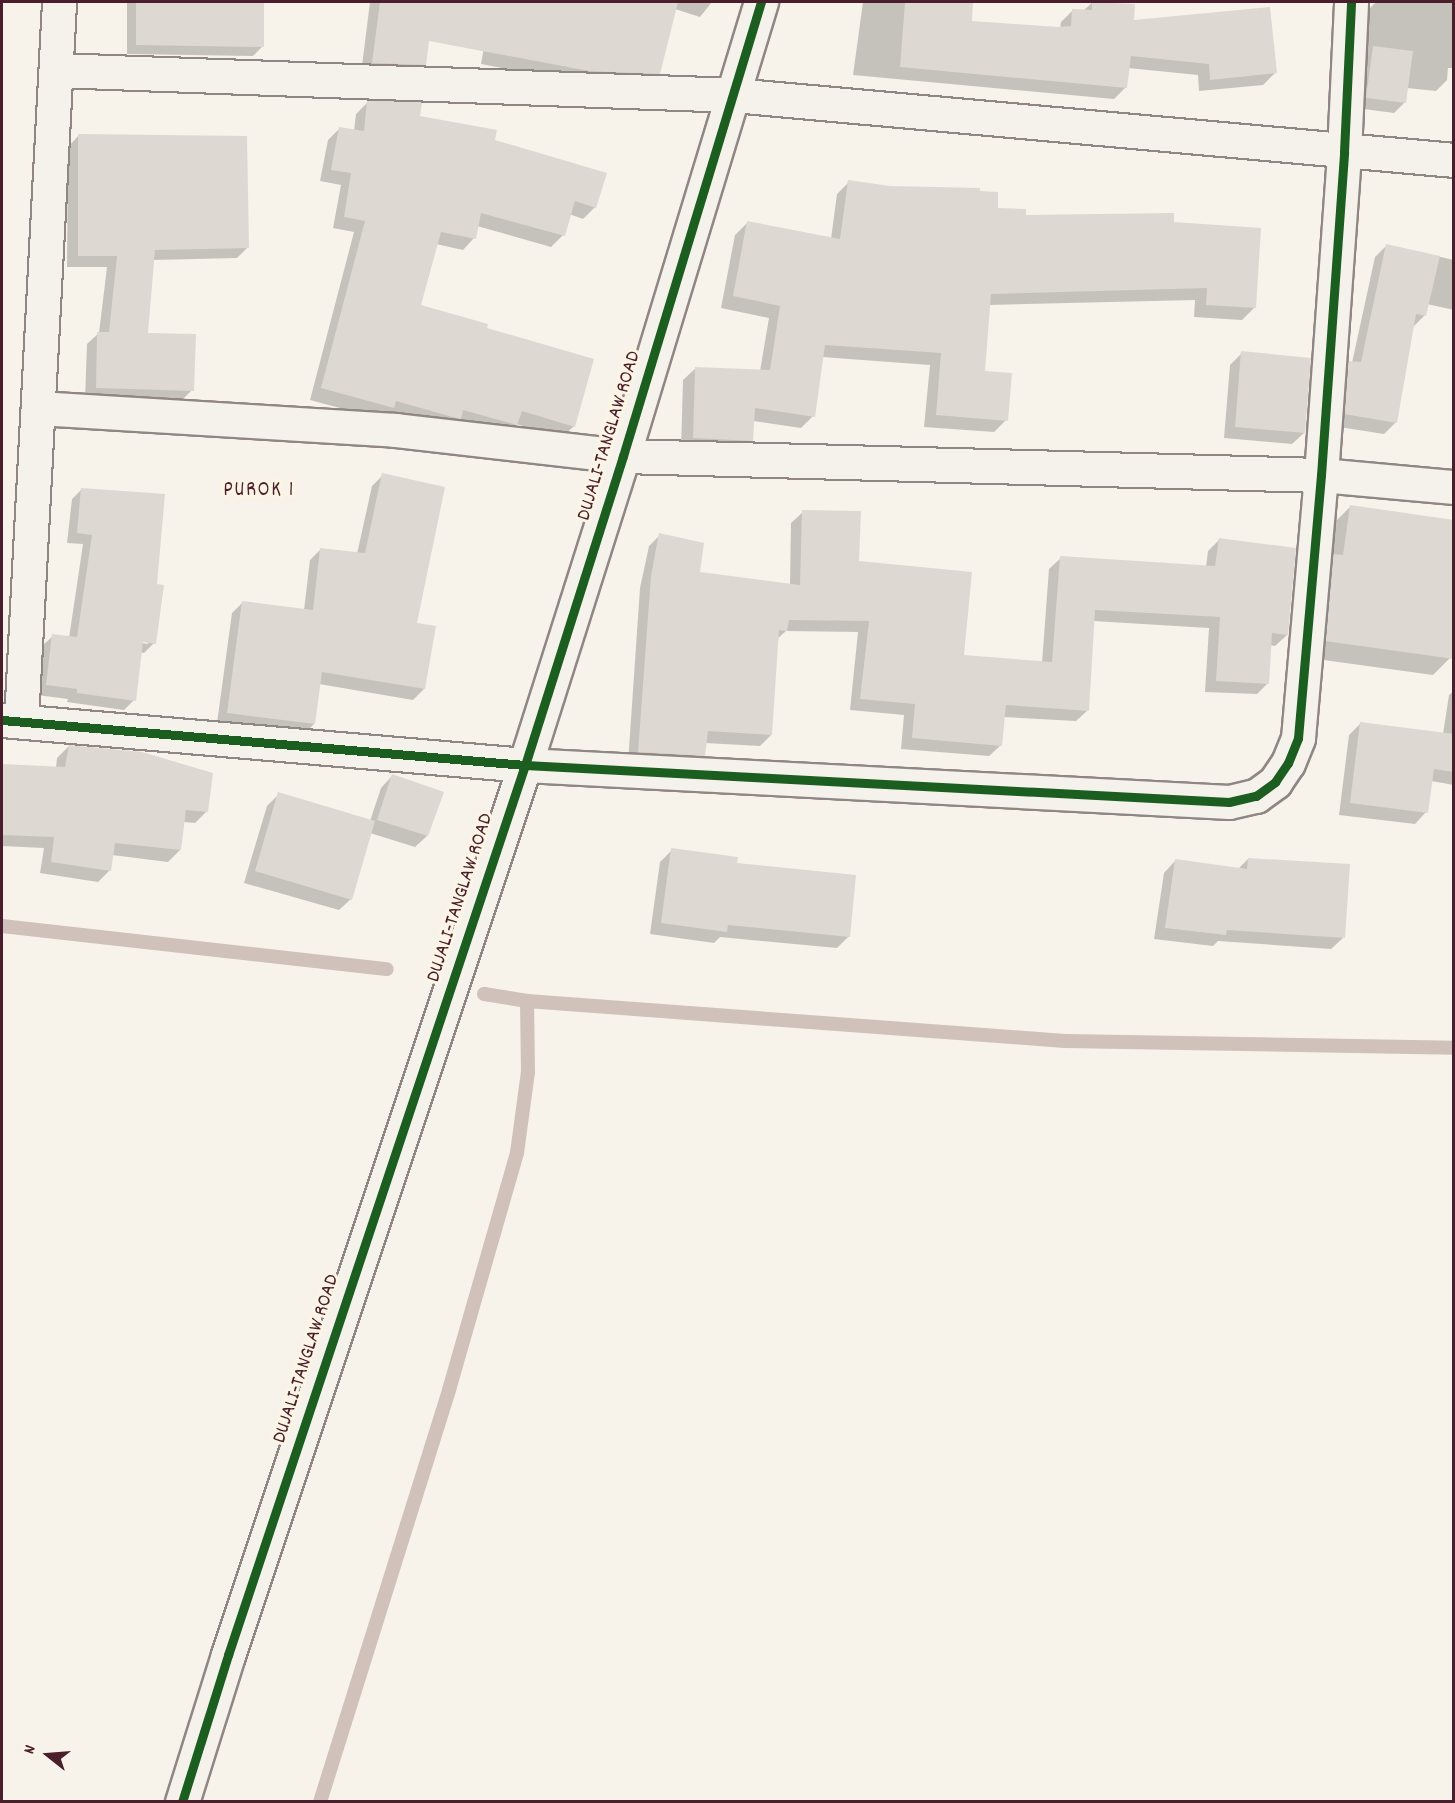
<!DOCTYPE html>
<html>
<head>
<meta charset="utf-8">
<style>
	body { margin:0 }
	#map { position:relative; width:1455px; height:1803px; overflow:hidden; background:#f7f3ea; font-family:Dekko,sans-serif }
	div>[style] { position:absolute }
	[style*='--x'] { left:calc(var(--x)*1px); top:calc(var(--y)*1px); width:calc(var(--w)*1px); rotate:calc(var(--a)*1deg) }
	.shadow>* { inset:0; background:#0003 }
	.stream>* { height:14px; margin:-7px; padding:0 7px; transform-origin:7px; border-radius:7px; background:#d0c1ba }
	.building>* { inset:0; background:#ddd8d2 }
	.roads { filter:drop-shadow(2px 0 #908684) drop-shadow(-2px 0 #908684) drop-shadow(0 2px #908684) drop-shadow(0 -2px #908684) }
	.minor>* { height:33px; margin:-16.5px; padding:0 16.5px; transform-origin:16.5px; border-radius:16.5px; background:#f5f2ec }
	.cycleway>* { height:9px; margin:-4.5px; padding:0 4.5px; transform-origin:4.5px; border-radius:4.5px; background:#1b5e20 }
	span { translate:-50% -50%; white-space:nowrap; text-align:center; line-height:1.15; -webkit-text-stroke:6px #fcf5e5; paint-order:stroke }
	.street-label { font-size:20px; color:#4a1f2b }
	.neighbourhood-label { font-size:21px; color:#4a1f2b; letter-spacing:1.5px }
	.frame { position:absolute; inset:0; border:3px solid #4a1f2b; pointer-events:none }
	.north { position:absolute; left:18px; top:1725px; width:60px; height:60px; -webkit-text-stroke:4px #fcf5e5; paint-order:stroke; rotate:287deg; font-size:16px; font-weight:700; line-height:24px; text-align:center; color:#4a1f2b }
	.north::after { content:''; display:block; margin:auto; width:21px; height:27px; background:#4a1f2b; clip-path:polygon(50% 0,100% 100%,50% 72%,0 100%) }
</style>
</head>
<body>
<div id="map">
	<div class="shadow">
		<div style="clip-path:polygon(127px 2px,262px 2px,263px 46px,253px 56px,127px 54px)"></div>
		<div style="clip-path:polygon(370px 2px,432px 2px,425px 64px,413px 76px,361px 74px)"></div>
		<div style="clip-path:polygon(492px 2px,712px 2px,700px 17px,675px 9px,659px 73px,647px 84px,577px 82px,481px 64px)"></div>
		<div style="clip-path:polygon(863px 2px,972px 2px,970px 22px,1060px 29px,1061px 22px,1073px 10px,1083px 11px,1093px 2px,1134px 5px,1133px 22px,1275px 73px,1263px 85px,1199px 91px,1198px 75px,1128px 68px,1126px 87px,1114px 99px,853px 75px)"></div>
		<div style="clip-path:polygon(1376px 2px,1454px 2px,1454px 68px,1448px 68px,1447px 80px,1436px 91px,1407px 88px,1405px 102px,1394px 113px,1356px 108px,1370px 8px)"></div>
		<div style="clip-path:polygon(368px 102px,410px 187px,466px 148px,595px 207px,583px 219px,569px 214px,563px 235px,551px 247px,477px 226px,474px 238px,463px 250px,436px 244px,420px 306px,485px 329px,574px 426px,562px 437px,516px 424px,504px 436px,443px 429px,387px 413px,381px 419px,310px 400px,354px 232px,333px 228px,341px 185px,320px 181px,328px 140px,340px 128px,354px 131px,356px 114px)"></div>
		<div style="clip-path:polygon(79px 135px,248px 247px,237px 258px,153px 260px,147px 335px,192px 390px,181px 401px,85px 399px,87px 344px,99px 333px,107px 267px,67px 267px,68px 147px)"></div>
		<div style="clip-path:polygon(849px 182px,1024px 216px,1173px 223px,1255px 307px,1242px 320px,1194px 317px,1195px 300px,989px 305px,984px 372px,1006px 420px,994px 432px,924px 427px,930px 365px,822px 357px,813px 416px,801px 428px,753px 421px,752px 440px,740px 453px,681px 450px,683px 380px,696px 368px,760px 371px,769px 318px,721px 308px,735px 235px,748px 222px,831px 239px,837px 194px)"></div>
		<div style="clip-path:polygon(1387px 245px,1454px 260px,1454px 310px,1427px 304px,1424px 316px,1412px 328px,1396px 422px,1384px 434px,1333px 426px,1337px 374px,1348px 363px,1352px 363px,1375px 257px)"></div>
		<div style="clip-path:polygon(1242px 353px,1304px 433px,1292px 444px,1224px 438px,1230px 365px)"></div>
		<div style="clip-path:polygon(383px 475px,424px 689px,413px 700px,319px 684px,314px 724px,303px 735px,217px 723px,232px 613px,243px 602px,304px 610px,310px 560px,321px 549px,357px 554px,372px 486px)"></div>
		<div style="clip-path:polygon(evenodd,82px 489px,154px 643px,144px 653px,140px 652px,134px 700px,124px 710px,67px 702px,68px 699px,37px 695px,42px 646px,53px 636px,69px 638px,83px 544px,67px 543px,72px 499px,82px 489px,148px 641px,148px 644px,135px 642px,148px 641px)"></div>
		<div style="clip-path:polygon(1350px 507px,1450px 658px,1433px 675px,1309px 658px,1333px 524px)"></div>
		<div style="clip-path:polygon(803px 512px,962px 656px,1042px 663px,1049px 569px,1061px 558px,1206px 567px,1208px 551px,1219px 540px,1287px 635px,1275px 646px,1270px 645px,1268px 683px,1257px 694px,1205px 692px,1209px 628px,1093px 621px,1088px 710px,1076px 721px,1003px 717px,1001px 745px,989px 756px,901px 749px,904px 715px,850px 710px,858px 632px,786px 631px,777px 639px,771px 735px,760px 746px,705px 743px,704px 755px,693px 766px,628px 763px,640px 588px,649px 546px,660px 535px,698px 573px,790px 585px,791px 523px)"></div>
		<div style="clip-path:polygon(1454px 691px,1454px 785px,1431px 781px,1426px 812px,1415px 824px,1339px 815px,1349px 735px,1361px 723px,1443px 734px,1449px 695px)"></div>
		<div style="clip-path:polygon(69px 746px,207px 811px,195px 823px,183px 822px,180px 850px,168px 862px,112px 855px,110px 870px,98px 882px,40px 873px,44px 848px,2px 846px,2px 765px,56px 768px,57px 758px)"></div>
		<div style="clip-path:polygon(392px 776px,427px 836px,415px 847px,370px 833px,351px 899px,339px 910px,244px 883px,267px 806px,279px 794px,370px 821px,381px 788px)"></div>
		<div style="clip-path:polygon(672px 850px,735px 865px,849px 936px,837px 948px,720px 937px,714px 943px,650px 934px,660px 862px)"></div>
		<div style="clip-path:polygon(1248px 859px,1343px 938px,1331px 949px,1218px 941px,1213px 946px,1154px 939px,1164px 873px,1175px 861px,1238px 869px)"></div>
	</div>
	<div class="stream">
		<div style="--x:2;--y:926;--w:387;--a:6.4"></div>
		<div style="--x:484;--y:994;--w:44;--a:9.2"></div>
		<div style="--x:527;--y:1001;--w:539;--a:4.25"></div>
		<div style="--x:1065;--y:1041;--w:389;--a:1"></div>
		<div style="--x:320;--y:1802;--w:432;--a:-72.6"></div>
		<div style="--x:449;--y:1390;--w:247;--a:-74"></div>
		<div style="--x:517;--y:1153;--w:82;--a:-82.3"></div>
		<div style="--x:528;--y:1072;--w:71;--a:-90.8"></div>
	</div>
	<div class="building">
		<div style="clip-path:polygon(136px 2px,264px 2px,264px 47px,136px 45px)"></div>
		<div style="clip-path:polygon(380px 2px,678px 2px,660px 74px,589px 71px,429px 41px,426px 65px,372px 63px)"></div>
		<div style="clip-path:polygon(905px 2px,973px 2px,972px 21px,1058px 27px,1071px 26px,1072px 9px,1092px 10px,1092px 2px,1135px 4px,1134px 20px,1270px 7px,1277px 73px,1210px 80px,1209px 64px,1131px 56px,1127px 88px,900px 67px)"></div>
		<div style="clip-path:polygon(1373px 46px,1413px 51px,1406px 103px,1366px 98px)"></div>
		<div style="clip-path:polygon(367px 100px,422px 102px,420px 116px,497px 130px,495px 140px,607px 173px,596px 208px,575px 201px,565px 236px,481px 213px,476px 239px,441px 232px,421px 305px,488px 324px,487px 328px,594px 359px,575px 427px,522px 411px,517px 425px,463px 410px,461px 419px,456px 418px,396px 401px,394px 408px,321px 388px,365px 221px,344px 217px,351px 173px,331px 170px,339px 127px,364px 131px)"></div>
		<div style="clip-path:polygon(78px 134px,247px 136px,249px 248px,155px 250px,148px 333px,196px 334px,194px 391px,96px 388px,97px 332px,109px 332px,117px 256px,78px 256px)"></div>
		<div style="clip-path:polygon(848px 180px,890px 186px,980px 188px,980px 191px,998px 192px,998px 208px,1026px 209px,1026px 215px,1174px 213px,1174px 222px,1261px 228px,1256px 308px,1206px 305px,1207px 288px,991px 294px,985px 371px,1012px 373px,1008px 421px,936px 415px,941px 353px,825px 345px,815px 417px,755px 408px,753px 441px,693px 438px,695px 367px,770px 370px,780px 306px,733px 296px,747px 221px,840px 239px)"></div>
		<div style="clip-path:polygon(1386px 244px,1440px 256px,1426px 316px,1416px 314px,1397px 423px,1344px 414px,1348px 361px,1361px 362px)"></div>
		<div style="clip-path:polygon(1241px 351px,1311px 358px,1305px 433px,1235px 427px)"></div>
		<div style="clip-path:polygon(382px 473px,445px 487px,417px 623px,436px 626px,425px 689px,322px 672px,315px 724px,227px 713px,242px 601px,313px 610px,320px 548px,365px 553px)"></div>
		<div style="clip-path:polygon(81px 488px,165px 494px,157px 584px,164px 585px,156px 644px,143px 642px,136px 701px,77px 693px,77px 689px,46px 685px,52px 634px,77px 637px,92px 535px,77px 533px)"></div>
		<div style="clip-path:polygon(1350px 505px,1454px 520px,1454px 659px,1325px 641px,1333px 554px,1343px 555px)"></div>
		<div style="clip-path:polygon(802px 510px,861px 511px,859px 561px,972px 572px,964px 655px,1052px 662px,1060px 556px,1215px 566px,1219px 538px,1296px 548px,1288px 635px,1272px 633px,1269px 684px,1216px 681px,1220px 617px,1095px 610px,1089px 711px,1006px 705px,1002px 746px,912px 738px,915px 704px,860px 699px,869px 621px,789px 620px,787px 631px,779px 630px,772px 735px,708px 731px,705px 756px,638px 752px,651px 576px,659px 533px,704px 543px,700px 572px,800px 585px)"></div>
		<div style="clip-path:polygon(1360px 722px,1454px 734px,1454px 772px,1434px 769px,1428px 813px,1350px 803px)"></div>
		<div style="clip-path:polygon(69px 745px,142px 752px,213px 773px,208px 812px,186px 810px,181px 850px,115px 843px,111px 871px,51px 862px,54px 837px,2px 835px,2px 764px,65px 767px)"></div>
		<div style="clip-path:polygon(392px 774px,444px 792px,428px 836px,377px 820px)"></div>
		<div style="clip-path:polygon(278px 792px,375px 821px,352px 900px,255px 871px)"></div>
		<div style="clip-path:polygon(671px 848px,738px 857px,737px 863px,856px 875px,850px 937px,728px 925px,727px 932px,661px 923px)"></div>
		<div style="clip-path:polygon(1248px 858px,1350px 864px,1345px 938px,1227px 930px,1226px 935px,1165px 928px,1175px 859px,1247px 869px)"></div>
	</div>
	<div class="roads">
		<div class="minor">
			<div style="--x:56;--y:70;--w:677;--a:2.11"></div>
			<div style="--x:733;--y:95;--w:724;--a:5.15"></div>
			<div style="--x:38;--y:408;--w:358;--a:3.5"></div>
			<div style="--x:395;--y:430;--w:229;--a:6.5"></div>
			<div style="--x:623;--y:456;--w:698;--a:1.56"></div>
			<div style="--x:1321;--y:475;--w:134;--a:5.2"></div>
			<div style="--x:2;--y:720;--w:525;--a:4.92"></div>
			<div style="--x:525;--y:765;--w:705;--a:3.01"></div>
			<div style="--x:1229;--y:802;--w:28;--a:-13"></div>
			<div style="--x:1256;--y:796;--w:24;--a:-36"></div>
			<div style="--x:1275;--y:782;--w:23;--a:-56"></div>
			<div style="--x:1288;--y:763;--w:27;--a:-68"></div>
			<div style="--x:1298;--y:738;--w:264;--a:-85"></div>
			<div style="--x:1321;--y:475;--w:324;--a:-85.9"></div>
			<div style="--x:1344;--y:152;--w:150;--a:-87.3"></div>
			<div style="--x:21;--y:721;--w:720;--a:-86.97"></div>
			<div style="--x:182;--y:1802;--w:154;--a:-72.6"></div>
			<div style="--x:228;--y:1655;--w:938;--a:-71.55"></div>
			<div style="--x:525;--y:765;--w:324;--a:-72.4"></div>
			<div style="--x:623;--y:456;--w:475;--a:-73.1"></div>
		</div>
	</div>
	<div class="cycleway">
		<div style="--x:2;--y:720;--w:525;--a:4.92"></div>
		<div style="--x:525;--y:765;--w:705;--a:3.01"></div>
		<div style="--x:1229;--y:802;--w:28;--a:-13"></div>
		<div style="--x:1256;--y:796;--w:24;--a:-36"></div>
		<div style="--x:1275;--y:782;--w:23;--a:-56"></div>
		<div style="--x:1288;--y:763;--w:27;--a:-68"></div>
		<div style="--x:1298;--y:738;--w:264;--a:-85"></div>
		<div style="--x:1321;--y:475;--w:324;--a:-85.9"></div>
		<div style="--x:1344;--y:152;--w:150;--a:-87.3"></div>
		<div style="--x:182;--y:1802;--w:154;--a:-72.6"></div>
		<div style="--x:228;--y:1655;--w:938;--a:-71.55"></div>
		<div style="--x:525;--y:765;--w:324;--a:-72.4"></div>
		<div style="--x:623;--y:456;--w:475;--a:-73.1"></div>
	</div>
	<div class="street-label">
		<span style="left:610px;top:436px;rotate:-73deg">DUJALI-TANGLAW ROAD</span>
		<span style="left:461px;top:898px;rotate:-72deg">DUJALI-TANGLAW ROAD</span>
		<span style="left:307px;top:1359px;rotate:-72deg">DUJALI-TANGLAW ROAD</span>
	</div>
	<div class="neighbourhood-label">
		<span style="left:259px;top:491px">PUROK 1</span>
	</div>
	<div class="frame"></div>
	<div class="north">N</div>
</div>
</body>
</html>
